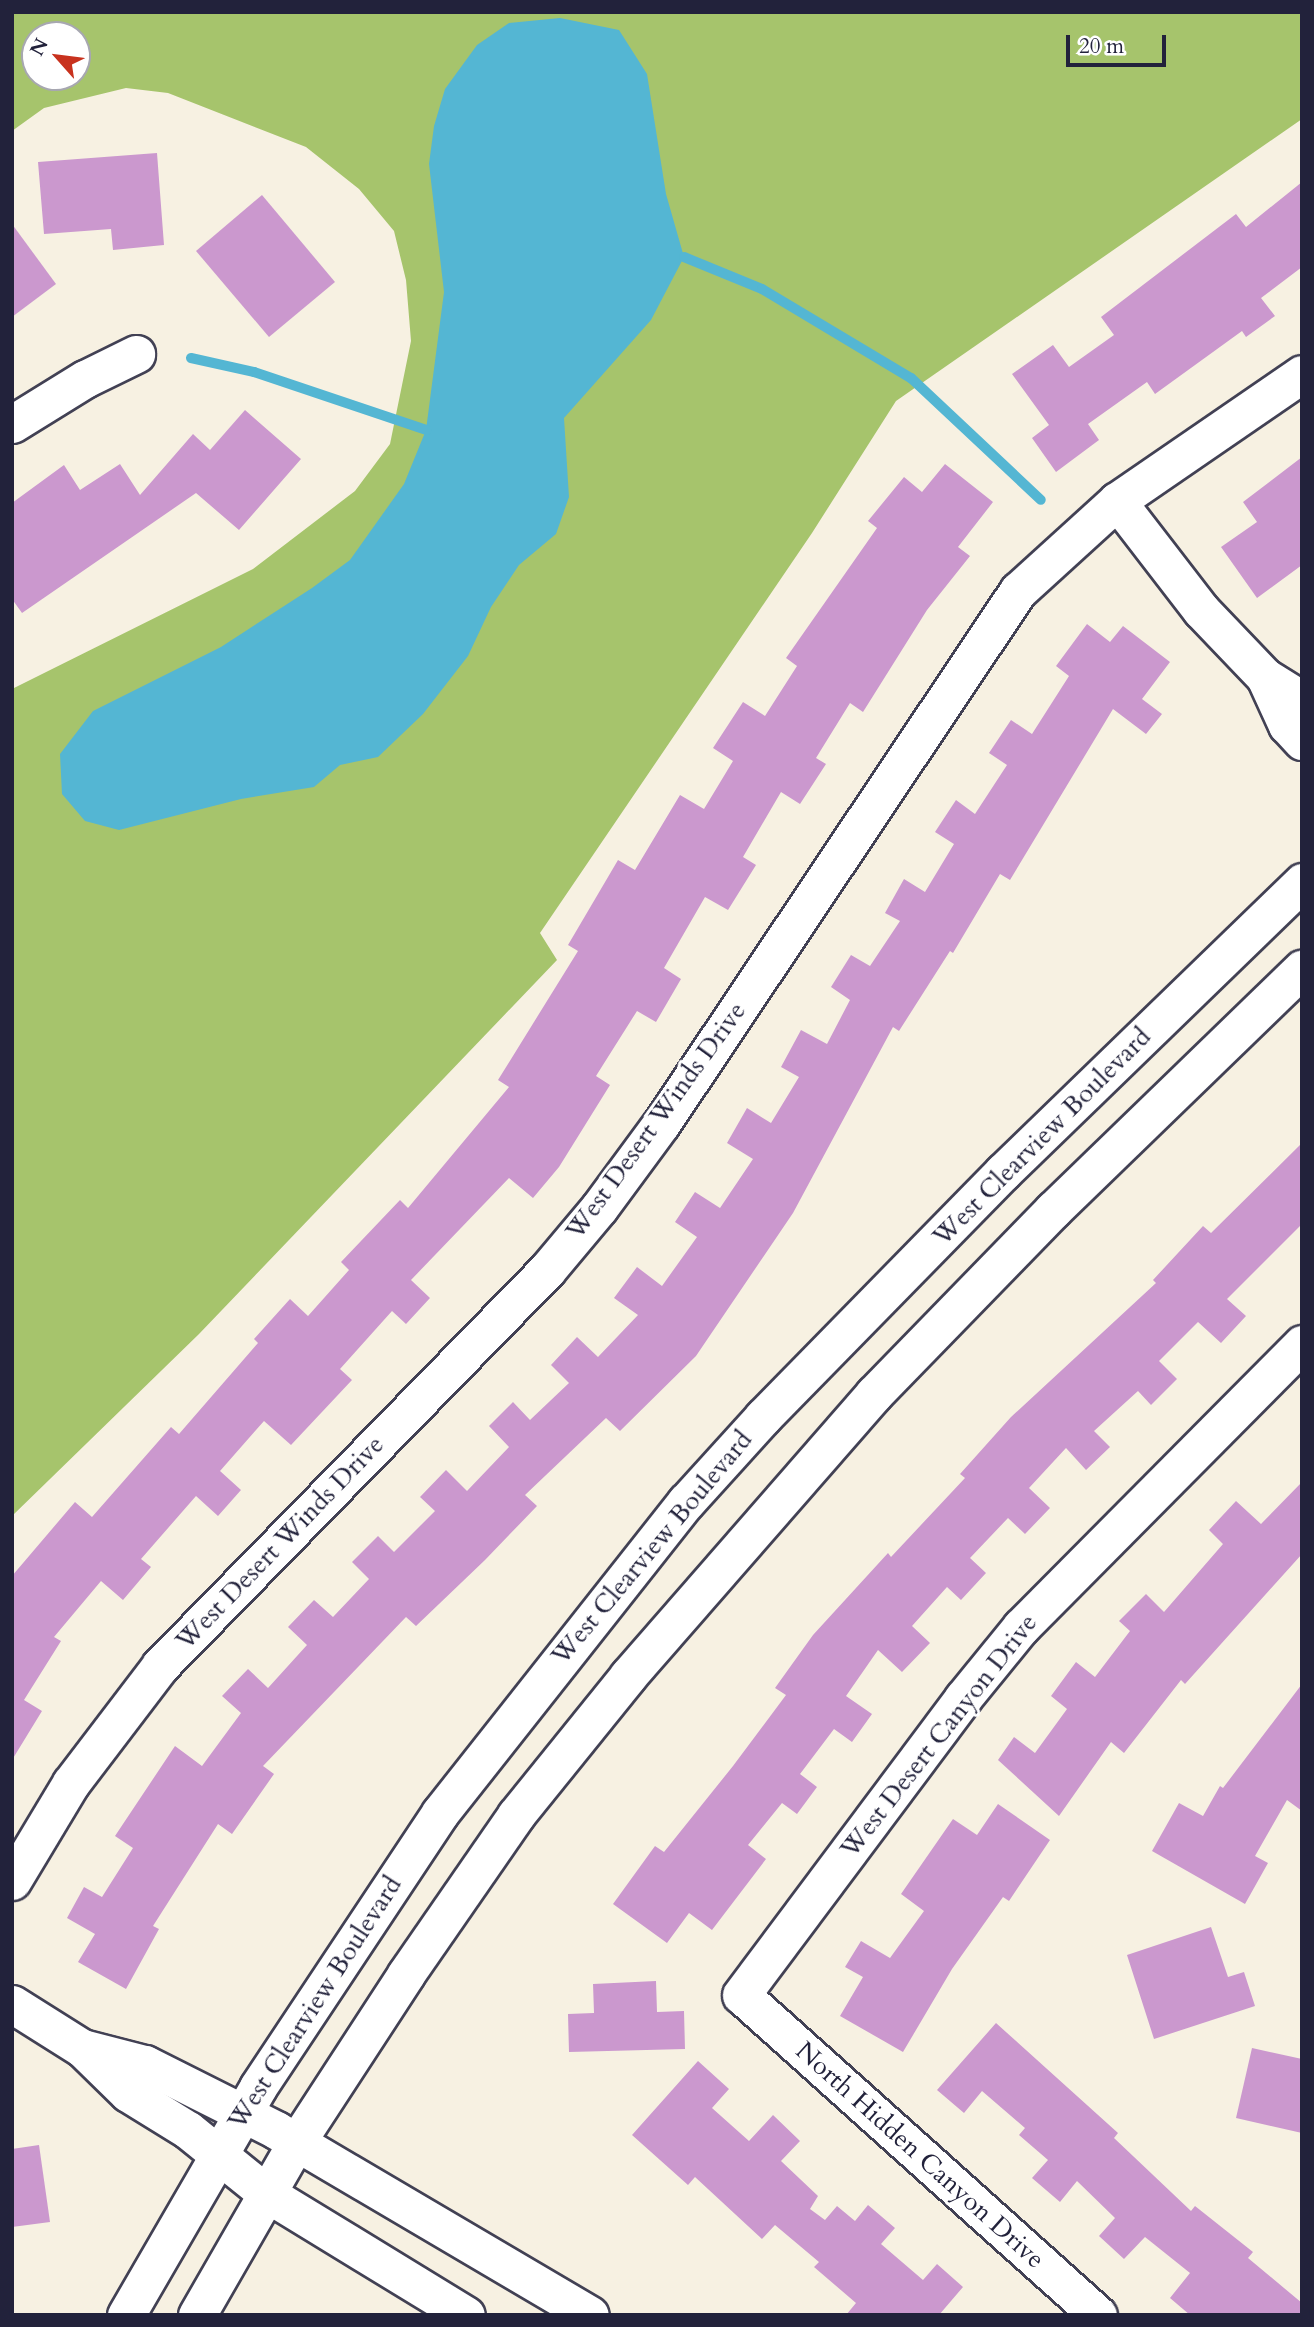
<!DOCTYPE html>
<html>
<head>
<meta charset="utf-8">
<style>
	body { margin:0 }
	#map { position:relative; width:1314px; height:2327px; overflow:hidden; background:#f7f1e2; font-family:Cardo,serif }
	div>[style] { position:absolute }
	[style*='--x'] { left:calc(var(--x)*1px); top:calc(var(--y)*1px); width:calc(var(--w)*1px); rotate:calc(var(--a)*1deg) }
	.green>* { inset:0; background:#a6c46c }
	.water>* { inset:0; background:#54b6d3 }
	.stream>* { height:10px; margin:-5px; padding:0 5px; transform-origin:5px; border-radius:5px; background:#54b6d3 }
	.building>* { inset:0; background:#cb98ce }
	.roads { filter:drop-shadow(2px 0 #424154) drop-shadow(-2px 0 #424154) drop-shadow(0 2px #424154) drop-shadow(0 -2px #424154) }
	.minor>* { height:37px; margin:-18.5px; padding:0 18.5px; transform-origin:18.5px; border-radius:18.5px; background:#fff }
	span { translate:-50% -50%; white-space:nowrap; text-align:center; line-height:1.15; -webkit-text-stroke:6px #fff; paint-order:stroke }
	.street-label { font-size:26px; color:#22223b }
	.frame { position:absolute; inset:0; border:14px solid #22223b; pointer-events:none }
	.north { position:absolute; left:21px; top:21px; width:70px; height:70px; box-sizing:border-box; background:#fff; border:2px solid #a7a7b1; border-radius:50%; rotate:298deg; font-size:19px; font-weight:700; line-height:28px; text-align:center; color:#22223b }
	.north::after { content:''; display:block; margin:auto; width:24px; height:32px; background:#c8321e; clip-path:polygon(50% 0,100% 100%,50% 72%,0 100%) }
	.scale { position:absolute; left:1066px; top:35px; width:100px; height:32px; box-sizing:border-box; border:4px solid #22223b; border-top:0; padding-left:9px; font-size:21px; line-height:24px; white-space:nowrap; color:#22223b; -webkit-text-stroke:5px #fff; paint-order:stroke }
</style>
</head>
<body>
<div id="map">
	<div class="green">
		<div style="clip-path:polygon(evenodd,12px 12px,1302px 12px,1302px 119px,896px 401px,812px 533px,540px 933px,557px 960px,199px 1334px,12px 1516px,12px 689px,253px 569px,355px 491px,390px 444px,411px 341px,406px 280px,394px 231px,359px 189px,306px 147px,168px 93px,126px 88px,44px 108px,12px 131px,12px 12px,35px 35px,77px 35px,77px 77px,35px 77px,35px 35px)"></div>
	</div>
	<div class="water">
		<div style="clip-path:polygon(560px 18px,619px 30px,647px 74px,666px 194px,684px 257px,651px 320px,564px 418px,569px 497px,556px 534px,519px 565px,491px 607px,468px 656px,423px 714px,378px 757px,340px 765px,314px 787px,241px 799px,119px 830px,85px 821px,62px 794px,60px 754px,93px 711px,221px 647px,312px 588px,350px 560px,404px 484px,426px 430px,444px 292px,429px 164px,434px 126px,445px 89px,477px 45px,509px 23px)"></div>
	</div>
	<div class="stream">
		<div style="--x:684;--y:257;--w:84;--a:22.3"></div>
		<div style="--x:762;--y:289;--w:174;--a:30.9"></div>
		<div style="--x:911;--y:378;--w:178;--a:43.2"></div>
		<div style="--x:191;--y:358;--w:65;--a:12.5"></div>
		<div style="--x:254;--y:372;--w:182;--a:18.6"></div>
	</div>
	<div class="building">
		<div style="clip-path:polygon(157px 153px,164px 245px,113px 250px,111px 229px,44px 234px,38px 162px)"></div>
		<div style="clip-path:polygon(1302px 182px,1302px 267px,1261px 298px,1275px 316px,1246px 337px,1242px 331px,1155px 394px,1147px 382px,1088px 424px,1099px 440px,1056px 472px,1032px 438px,1049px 425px,1012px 374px,1053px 345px,1069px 367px,1114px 335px,1101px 317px,1236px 214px,1246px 227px)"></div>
		<div style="clip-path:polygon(262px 195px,335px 282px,269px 337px,196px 251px)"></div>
		<div style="clip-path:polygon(12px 224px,56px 284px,12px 317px)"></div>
		<div style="clip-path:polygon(245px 410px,301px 459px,239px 530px,196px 493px,22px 613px,12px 599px,12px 503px,64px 465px,80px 490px,120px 464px,140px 495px,193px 434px,210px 450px)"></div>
		<div style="clip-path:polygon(1302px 457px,1302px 565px,1257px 598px,1221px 547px,1257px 522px,1243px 502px)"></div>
		<div style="clip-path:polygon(945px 464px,993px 502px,958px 547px,970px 556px,927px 610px,863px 712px,850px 703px,816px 758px,826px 764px,800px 804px,781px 792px,743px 857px,756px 865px,728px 910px,705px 897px,664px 968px,681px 979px,656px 1022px,637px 1011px,596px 1076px,610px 1085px,559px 1167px,533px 1198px,509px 1178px,411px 1280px,430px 1298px,406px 1324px,392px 1311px,340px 1369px,352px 1380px,291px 1445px,264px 1421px,220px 1471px,241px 1490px,218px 1516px,196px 1496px,141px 1559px,151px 1567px,123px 1600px,101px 1581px,54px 1637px,61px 1641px,24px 1700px,42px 1711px,12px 1760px,12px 1576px,75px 1502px,92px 1517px,171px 1427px,179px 1434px,258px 1343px,254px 1339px,290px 1299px,308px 1316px,349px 1270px,341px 1262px,400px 1200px,408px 1208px,509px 1087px,498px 1080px,578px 951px,568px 945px,618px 860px,635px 870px,680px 795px,704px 809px,733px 761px,713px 748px,743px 702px,765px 716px,797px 666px,786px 658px,877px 528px,868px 521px,904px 477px,922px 492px)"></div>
		<div style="clip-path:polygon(1087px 624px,1110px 642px,1123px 626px,1170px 662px,1142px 699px,1162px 714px,1146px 734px,1113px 709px,1010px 880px,1000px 874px,953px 953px,950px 951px,899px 1031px,893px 1027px,793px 1213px,696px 1356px,620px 1431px,606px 1418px,525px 1495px,537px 1506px,485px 1560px,416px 1626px,406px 1617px,263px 1766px,274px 1774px,232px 1834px,218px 1824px,153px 1926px,159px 1929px,126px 1989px,78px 1962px,95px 1934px,67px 1918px,84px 1887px,102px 1897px,133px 1848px,115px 1836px,175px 1746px,202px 1766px,241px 1713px,222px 1696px,248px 1669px,268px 1688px,307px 1645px,288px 1627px,314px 1600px,333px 1617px,369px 1579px,352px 1562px,378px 1536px,394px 1552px,435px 1511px,420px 1497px,446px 1470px,467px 1491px,509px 1447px,489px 1426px,513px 1402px,530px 1420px,569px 1383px,551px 1365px,577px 1337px,598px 1357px,638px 1315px,614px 1298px,637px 1267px,662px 1286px,697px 1237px,675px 1222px,695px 1192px,720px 1208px,753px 1159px,727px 1143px,747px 1108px,771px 1123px,799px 1077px,781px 1067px,801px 1030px,827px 1044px,850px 1000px,831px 987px,851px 955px,870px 966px,900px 921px,885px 913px,904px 879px,925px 892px,954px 844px,935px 832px,956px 800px,975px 814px,1007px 765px,989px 753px,1011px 720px,1032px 734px,1069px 676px,1056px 666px)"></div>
		<div style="clip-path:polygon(1302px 1143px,1302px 1224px,1227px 1299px,1246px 1316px,1221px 1343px,1198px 1322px,1159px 1361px,1177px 1379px,1151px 1405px,1138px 1391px,1094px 1431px,1110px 1447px,1086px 1470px,1066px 1448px,1029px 1488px,1050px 1508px,1025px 1534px,1008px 1518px,970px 1558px,986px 1573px,961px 1600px,947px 1587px,912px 1626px,930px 1643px,902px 1672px,878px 1650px,846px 1696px,872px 1714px,852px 1742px,834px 1729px,800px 1774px,817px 1787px,797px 1814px,782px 1803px,748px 1845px,766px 1859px,712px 1930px,689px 1913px,667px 1943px,613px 1904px,655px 1846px,664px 1852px,733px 1766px,786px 1695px,775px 1688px,813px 1635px,888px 1553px,891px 1557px,965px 1478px,960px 1474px,1011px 1417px,1156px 1283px,1153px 1280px,1203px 1226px,1211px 1233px)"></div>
		<div style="clip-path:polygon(1302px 1482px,1302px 1554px,1185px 1684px,1181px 1680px,1124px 1753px,1111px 1742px,1059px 1816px,998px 1760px,1014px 1737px,1035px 1753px,1067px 1709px,1051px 1696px,1076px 1662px,1095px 1677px,1130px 1631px,1119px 1621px,1146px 1594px,1164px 1612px,1223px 1544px,1209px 1530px,1236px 1501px,1261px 1524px)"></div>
		<div style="clip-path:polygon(1302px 1684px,1302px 1811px,1287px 1800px,1255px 1856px,1268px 1863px,1245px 1904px,1152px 1851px,1179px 1803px,1203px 1816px,1220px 1786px,1223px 1788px)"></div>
		<div style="clip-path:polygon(998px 1804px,1050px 1840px,1009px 1901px,1003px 1897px,952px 1969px,903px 2052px,840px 2016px,863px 1977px,845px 1967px,861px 1941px,890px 1958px,924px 1911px,901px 1894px,953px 1819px,977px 1835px)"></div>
		<div style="clip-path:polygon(1211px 1927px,1228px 1977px,1244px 1972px,1255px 2006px,1154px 2039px,1127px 1955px)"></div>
		<div style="clip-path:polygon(656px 1981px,657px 2012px,684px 2011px,685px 2049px,569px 2052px,568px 2014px,594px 2013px,593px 1984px)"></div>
		<div style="clip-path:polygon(996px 2023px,1118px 2133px,1114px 2138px,1191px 2211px,1195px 2206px,1253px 2252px,1248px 2258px,1302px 2303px,1302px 2315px,1190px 2315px,1170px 2298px,1190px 2273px,1145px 2237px,1124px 2259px,1099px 2236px,1115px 2218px,1077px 2181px,1060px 2202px,1032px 2178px,1048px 2160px,1019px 2135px,1025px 2128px,982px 2091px,964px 2113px,937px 2090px)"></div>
		<div style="clip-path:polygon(1252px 2048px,1302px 2059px,1302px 2133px,1236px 2118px)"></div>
		<div style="clip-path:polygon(698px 2061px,729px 2089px,712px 2108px,749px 2141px,773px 2115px,800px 2141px,781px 2161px,818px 2196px,810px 2209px,825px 2220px,837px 2206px,855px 2221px,868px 2205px,895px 2228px,881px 2244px,923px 2280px,937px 2264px,963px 2287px,939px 2315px,846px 2315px,856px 2303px,814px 2267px,819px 2262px,775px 2225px,762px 2239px,695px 2177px,688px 2185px,632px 2135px)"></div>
		<div style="clip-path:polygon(39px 2145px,50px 2222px,12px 2227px,12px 2149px)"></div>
	</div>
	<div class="roads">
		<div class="minor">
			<div style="--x:12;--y:424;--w:86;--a:-31.7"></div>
			<div style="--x:85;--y:379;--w:57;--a:-26.1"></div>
			<div style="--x:1117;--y:501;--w:138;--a:52.4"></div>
			<div style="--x:1201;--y:610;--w:93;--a:46.3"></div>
			<div style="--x:1265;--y:677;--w:44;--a:31.9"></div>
			<div style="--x:1265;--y:677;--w:53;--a:65.4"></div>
			<div style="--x:1287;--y:725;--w:22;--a:47"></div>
			<div style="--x:12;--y:1881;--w:114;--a:-59"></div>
			<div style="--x:71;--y:1783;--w:147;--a:-52.7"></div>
			<div style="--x:160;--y:1666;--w:554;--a:-45.66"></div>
			<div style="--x:547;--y:1270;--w:81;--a:-50"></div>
			<div style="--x:599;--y:1208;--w:104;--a:-53.6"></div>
			<div style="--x:661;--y:1124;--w:642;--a:-56.19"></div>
			<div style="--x:1018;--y:591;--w:134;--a:-42.3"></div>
			<div style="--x:1117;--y:501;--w:224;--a:-34.5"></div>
			<div style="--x:12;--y:2004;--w:83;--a:32.2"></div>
			<div style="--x:82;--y:2048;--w:64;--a:44.4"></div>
			<div style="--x:128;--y:2093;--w:70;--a:31.7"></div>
			<div style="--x:188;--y:2130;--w:100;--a:38.9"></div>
			<div style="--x:266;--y:2193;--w:234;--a:31.4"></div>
			<div style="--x:82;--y:2048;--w:65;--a:14.3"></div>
			<div style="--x:145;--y:2064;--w:147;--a:26.7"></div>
			<div style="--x:276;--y:2130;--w:364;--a:30.5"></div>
			<div style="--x:126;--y:2315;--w:263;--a:-59.9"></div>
			<div style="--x:258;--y:2087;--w:329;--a:-56.4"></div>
			<div style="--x:440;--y:1813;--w:397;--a:-51.7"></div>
			<div style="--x:686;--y:1502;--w:115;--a:-47.8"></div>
			<div style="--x:763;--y:1417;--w:343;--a:-45.6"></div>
			<div style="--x:1003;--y:1172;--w:417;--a:-44.1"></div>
			<div style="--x:197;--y:2315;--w:198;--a:-60.1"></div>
			<div style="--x:296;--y:2143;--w:202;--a:-56.9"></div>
			<div style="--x:406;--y:1974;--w:193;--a:-55.3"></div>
			<div style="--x:516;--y:1815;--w:179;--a:-51.1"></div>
			<div style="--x:628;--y:1676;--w:374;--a:-48.9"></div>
			<div style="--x:874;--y:1394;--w:257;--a:-45.8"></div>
			<div style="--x:1053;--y:1210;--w:347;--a:-44.1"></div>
			<div style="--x:1098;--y:2315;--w:479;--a:-138.1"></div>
			<div style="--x:741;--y:1995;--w:371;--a:-53.2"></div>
			<div style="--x:963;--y:1698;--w:92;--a:-50.8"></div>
			<div style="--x:1021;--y:1627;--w:399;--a:-45.2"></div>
		</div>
	</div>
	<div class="street-label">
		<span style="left:656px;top:1121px;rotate:-54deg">West Desert Winds Drive</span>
		<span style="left:1042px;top:1137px;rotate:-45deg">West Clearview Boulevard</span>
		<span style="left:280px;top:1543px;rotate:-46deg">West Desert Winds Drive</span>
		<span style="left:652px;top:1548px;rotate:-50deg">West Clearview Boulevard</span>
		<span style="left:939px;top:1736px;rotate:-52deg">West Desert Canyon Drive</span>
		<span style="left:315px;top:2003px;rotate:-57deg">West Clearview Boulevard</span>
		<span style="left:920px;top:2155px;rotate:42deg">North Hidden Canyon Drive</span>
	</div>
	<div class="frame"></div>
	<div class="north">N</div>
	<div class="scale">20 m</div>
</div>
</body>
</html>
